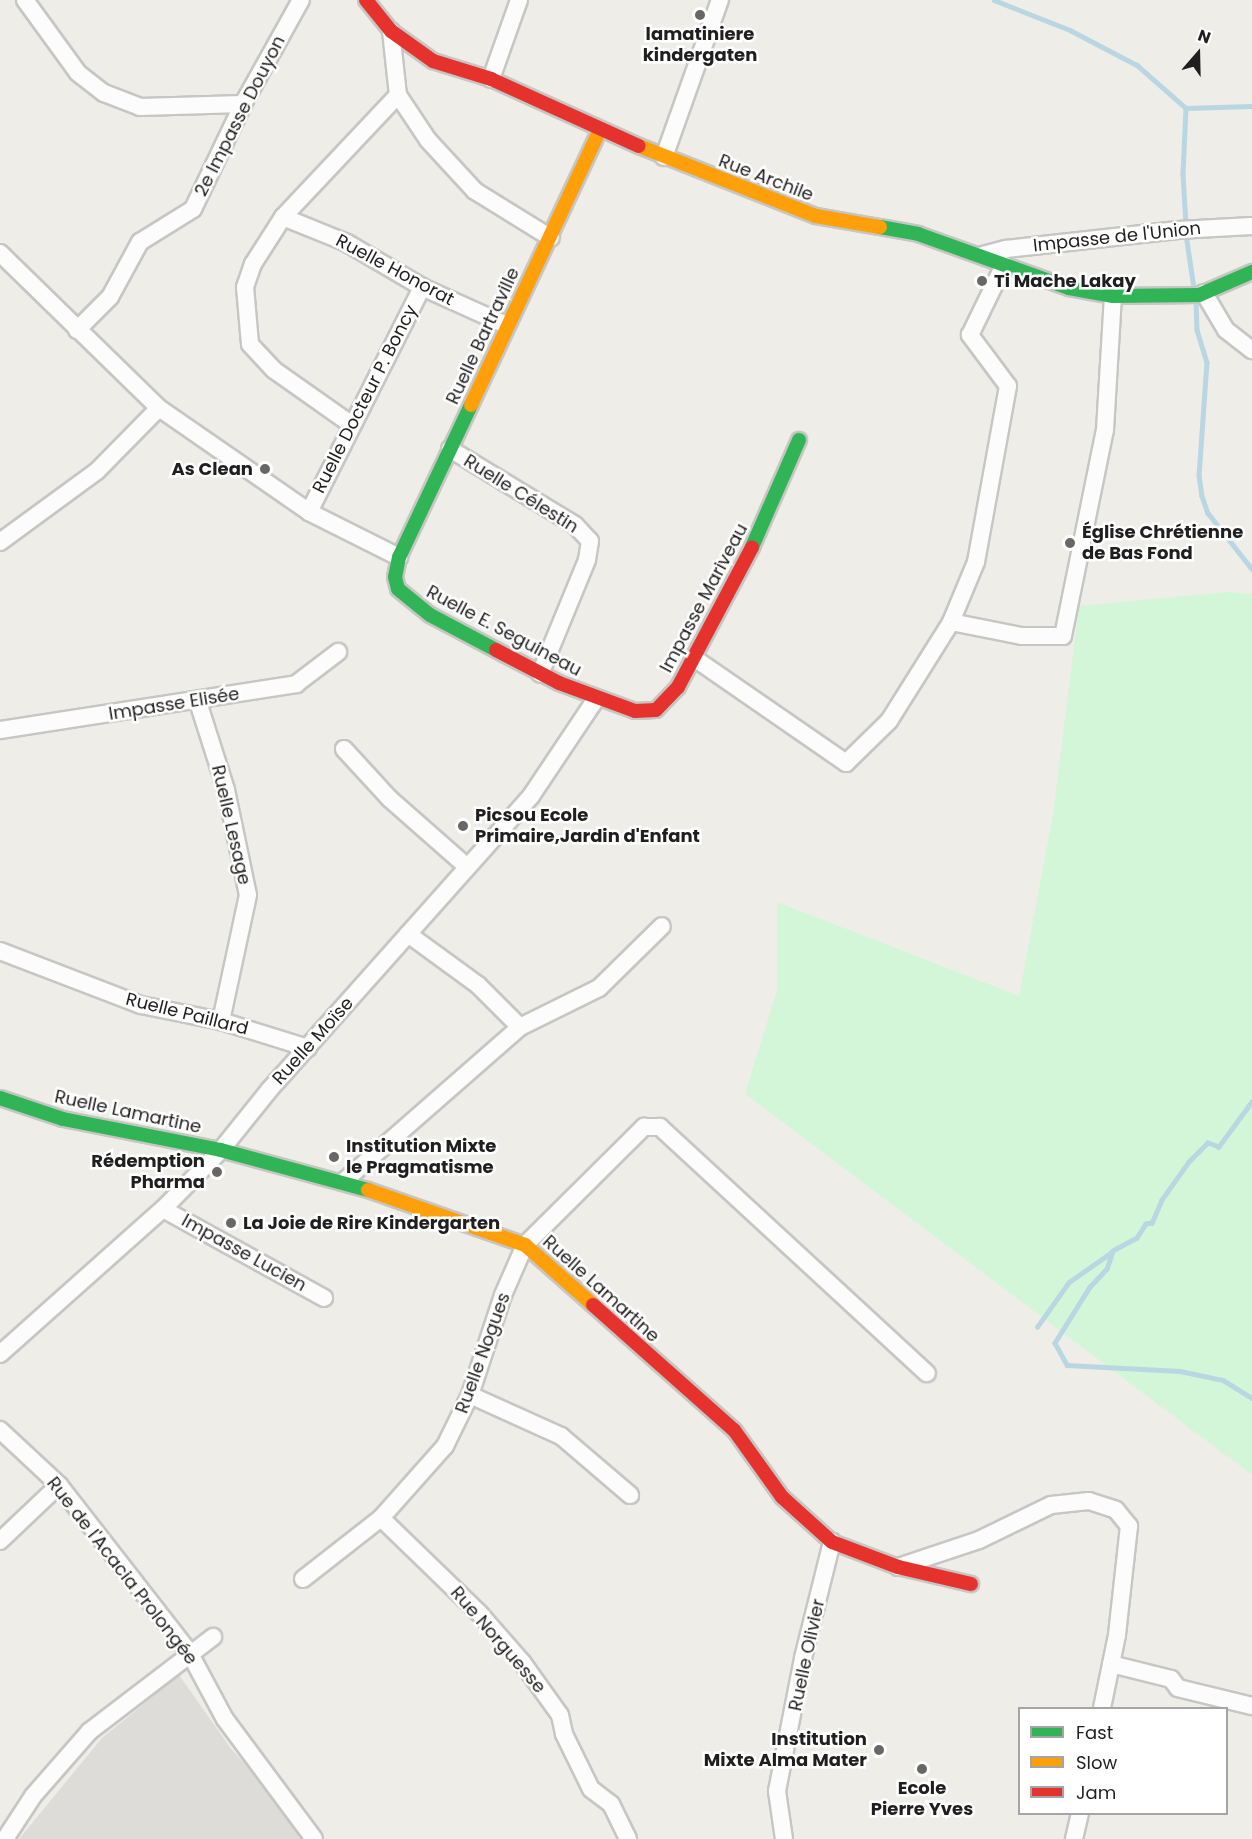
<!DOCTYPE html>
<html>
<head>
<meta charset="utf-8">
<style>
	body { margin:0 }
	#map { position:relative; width:1252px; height:1839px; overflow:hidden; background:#eeede8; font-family:Poppins,sans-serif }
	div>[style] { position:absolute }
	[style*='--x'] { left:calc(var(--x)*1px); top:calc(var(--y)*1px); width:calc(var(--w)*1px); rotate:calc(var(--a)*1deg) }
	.residential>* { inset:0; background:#dddcd9 }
	.park>* { inset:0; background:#d4f6d8 }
	.stream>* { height:4.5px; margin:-2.25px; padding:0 2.25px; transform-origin:2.25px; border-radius:2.25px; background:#b9d6e3 }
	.roads { filter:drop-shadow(2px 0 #c6c6c4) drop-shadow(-2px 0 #c6c6c4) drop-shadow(0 2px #c6c6c4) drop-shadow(0 -2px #c6c6c4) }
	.street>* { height:16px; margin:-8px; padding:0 8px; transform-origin:8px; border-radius:8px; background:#fcfcfc }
	.fast>* { height:14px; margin:-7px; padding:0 7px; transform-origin:7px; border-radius:7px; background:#30b455 }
	.slow>* { height:14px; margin:-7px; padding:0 7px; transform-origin:7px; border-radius:7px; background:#ff9f0a }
	.jam>* { height:14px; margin:-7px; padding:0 7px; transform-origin:7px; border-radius:7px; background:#e5322d }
	.dots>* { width:16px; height:16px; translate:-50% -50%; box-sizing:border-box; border:3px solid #fff; border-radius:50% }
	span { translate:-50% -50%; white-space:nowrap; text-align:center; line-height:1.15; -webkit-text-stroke:5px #fff; paint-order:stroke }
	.poi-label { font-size:18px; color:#1f1f1f; font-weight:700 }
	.left { translate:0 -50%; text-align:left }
	.right { translate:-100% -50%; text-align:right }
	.street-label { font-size:18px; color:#1f1f1f }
	.legend { position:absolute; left:1018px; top:1707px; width:210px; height:108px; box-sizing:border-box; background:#fff; border:2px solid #a5a5a5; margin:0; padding:8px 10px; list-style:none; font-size:18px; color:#1f1f1f }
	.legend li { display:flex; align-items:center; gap:12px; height:30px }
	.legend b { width:30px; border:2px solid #a5a5a5 }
	.north { position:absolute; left:1168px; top:24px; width:60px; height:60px; -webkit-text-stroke:4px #fff; paint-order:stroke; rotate:20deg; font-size:16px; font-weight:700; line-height:24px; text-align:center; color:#1f1f1f }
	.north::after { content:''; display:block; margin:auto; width:21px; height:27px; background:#1f1f1f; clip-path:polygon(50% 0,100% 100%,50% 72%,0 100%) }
</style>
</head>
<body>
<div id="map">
	<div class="residential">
		<div style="clip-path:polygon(179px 1675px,232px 1750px,316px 1839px,19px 1839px,102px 1738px)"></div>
	</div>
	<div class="park">
		<div style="clip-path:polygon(1227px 592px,1252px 594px,1252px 1475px,745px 1094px,777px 990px,777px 902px,1019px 996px,1053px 814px,1079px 606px)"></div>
	</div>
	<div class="stream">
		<div style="--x:994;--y:0;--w:82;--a:21.5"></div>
		<div style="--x:1070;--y:30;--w:76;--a:27.6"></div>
		<div style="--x:1137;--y:65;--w:65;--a:41.3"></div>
		<div style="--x:1186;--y:108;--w:66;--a:92.6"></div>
		<div style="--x:1183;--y:174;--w:51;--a:86.6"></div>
		<div style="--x:1186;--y:108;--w:66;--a:-1.7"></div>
		<div style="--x:1186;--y:234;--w:55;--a:81.6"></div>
		<div style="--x:1196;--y:302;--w:28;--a:88"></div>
		<div style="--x:1197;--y:330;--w:34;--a:73"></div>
		<div style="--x:1207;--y:362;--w:113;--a:94"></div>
		<div style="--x:1199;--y:475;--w:21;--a:82"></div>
		<div style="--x:1202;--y:496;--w:18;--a:71"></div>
		<div style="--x:1208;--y:513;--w:71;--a:51.8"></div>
		<div style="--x:1252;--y:1102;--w:56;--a:126.3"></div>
		<div style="--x:1219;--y:1147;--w:12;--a:-160"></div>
		<div style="--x:1208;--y:1143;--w:27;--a:135"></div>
		<div style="--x:1189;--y:1162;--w:47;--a:125.4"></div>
		<div style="--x:1162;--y:1200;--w:25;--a:113"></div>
		<div style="--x:1152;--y:1223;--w:6;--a:171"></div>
		<div style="--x:1146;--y:1224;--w:17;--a:123"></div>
		<div style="--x:1137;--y:1238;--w:27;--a:152"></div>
		<div style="--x:1113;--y:1251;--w:19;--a:108"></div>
		<div style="--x:1107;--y:1269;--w:25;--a:133"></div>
		<div style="--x:1090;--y:1287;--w:66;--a:122"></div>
		<div style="--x:1055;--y:1343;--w:25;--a:61"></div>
		<div style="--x:1067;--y:1365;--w:113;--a:3"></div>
		<div style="--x:1180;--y:1371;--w:44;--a:11.8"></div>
		<div style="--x:1223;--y:1380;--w:34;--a:32"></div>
		<div style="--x:1037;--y:1327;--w:55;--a:-54.6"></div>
		<div style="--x:1069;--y:1282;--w:52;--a:-34.9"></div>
	</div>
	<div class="roads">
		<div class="street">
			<div style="--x:25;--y:0;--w:90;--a:54"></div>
			<div style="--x:78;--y:73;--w:33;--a:38"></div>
			<div style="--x:104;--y:93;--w:39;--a:21"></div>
			<div style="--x:140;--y:107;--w:103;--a:-1.7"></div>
			<div style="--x:391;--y:31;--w:64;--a:83.8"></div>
			<div style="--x:398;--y:95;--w:54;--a:56.3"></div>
			<div style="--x:428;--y:140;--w:69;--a:47.3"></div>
			<div style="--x:475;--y:191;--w:89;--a:31.7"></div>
			<div style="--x:491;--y:79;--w:84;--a:-70.5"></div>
			<div style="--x:664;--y:157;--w:167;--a:-70.4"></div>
			<div style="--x:283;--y:217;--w:69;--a:22.1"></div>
			<div style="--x:347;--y:243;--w:87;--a:30.4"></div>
			<div style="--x:422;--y:287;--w:92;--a:24.3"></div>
			<div style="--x:0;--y:253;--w:222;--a:44.3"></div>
			<div style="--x:159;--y:408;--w:183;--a:34.7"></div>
			<div style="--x:309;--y:512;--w:101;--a:26.6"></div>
			<div style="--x:983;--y:255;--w:24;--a:-15"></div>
			<div style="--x:1006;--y:249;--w:173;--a:-6.3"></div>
			<div style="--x:1178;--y:230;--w:74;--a:-3.1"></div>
			<div style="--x:1204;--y:293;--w:43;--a:59.3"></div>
			<div style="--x:1226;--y:330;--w:33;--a:38"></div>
			<div style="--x:77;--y:330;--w:47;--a:-45"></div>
			<div style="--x:110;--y:297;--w:63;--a:-61.4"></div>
			<div style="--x:140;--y:242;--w:62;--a:-31.9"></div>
			<div style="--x:193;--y:209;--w:116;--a:-64.5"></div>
			<div style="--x:243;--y:104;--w:119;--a:-60.9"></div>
			<div style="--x:352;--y:425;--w:95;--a:-144.8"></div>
			<div style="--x:274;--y:370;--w:35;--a:-133"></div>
			<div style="--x:250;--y:344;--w:57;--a:-95"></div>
			<div style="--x:245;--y:287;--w:24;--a:-71"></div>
			<div style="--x:253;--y:264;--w:56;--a:-57.4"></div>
			<div style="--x:283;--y:217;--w:168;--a:-46.7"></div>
			<div style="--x:450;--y:449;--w:146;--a:31.3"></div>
			<div style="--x:575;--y:525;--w:22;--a:47"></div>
			<div style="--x:590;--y:541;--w:19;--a:99"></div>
			<div style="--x:587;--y:560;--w:123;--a:112.4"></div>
			<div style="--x:309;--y:512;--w:252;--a:-63.3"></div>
			<div style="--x:0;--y:542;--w:120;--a:-36.2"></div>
			<div style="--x:97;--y:471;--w:88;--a:-45.5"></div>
			<div style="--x:951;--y:622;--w:72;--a:11.2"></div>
			<div style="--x:1022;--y:636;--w:41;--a:0"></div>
			<div style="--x:1063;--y:636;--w:210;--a:-78.5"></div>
			<div style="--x:1105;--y:430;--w:134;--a:-86.6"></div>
			<div style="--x:694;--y:658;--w:185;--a:34.6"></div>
			<div style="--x:846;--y:763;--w:60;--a:-44.3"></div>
			<div style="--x:889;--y:721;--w:117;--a:-57.9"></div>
			<div style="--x:951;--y:622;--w:65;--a:-67.4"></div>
			<div style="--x:976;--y:562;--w:179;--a:-79.7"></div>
			<div style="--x:1008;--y:386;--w:64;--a:-126.7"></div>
			<div style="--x:970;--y:335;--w:78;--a:-64.1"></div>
			<div style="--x:198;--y:702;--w:92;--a:72.3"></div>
			<div style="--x:226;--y:790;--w:107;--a:78.2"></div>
			<div style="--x:248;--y:895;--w:129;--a:102.1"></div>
			<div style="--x:0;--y:730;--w:300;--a:-8.8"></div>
			<div style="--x:296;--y:684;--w:53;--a:-37.3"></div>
			<div style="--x:344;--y:749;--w:68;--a:47.4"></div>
			<div style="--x:390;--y:799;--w:103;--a:41.4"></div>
			<div style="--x:408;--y:934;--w:87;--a:36.1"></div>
			<div style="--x:478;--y:985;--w:59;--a:45"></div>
			<div style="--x:0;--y:951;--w:151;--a:21"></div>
			<div style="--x:141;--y:1005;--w:82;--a:11.3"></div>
			<div style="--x:221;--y:1021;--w:91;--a:17.2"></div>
			<div style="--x:343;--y:1182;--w:235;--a:-41.2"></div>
			<div style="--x:520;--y:1027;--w:88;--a:-26.3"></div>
			<div style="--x:599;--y:988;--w:88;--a:-44.5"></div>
			<div style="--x:163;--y:1209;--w:184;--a:28.9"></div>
			<div style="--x:0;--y:1354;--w:218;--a:-41.7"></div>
			<div style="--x:163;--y:1209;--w:83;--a:-45.5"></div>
			<div style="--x:221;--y:1150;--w:78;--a:-51.2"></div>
			<div style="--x:270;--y:1089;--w:392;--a:-48.3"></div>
			<div style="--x:531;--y:796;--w:117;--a:-56.2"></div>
			<div style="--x:470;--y:1395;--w:100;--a:24.3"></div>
			<div style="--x:561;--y:1436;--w:91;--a:40.5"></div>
			<div style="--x:0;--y:1430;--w:81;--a:43"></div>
			<div style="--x:59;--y:1485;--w:212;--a:52.1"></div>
			<div style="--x:189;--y:1652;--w:76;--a:61.8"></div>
			<div style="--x:225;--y:1719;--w:149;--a:53.4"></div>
			<div style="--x:381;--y:1518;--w:138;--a:44.1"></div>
			<div style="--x:480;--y:1614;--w:64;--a:48.8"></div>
			<div style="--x:522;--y:1662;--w:65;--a:54.4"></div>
			<div style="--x:560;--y:1715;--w:19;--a:78"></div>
			<div style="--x:564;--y:1734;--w:61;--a:63.9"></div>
			<div style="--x:591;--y:1789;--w:25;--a:37"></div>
			<div style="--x:611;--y:1804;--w:39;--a:64"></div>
			<div style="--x:0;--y:1541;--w:81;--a:-43.5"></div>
			<div style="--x:898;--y:1567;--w:85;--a:-18.4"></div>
			<div style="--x:979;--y:1540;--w:80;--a:-25.9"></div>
			<div style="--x:1051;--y:1505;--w:38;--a:-6"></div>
			<div style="--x:1089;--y:1501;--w:28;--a:18"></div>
			<div style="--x:1116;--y:1510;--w:21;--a:51"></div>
			<div style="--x:1129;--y:1526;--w:110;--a:96.3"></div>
			<div style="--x:1117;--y:1635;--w:75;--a:101.6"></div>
			<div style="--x:303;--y:1579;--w:99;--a:-38"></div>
			<div style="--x:381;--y:1518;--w:96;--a:-48.4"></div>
			<div style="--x:445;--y:1446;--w:57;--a:-63.9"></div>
			<div style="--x:470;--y:1395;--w:105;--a:-71.7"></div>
			<div style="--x:503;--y:1295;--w:55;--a:-66.3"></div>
			<div style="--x:525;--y:1245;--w:168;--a:-44.8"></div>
			<div style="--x:644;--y:1127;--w:16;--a:0"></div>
			<div style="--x:660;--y:1127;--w:363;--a:42.7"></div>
			<div style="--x:1111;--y:1664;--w:62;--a:14"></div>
			<div style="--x:1171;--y:1679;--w:11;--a:52"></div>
			<div style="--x:1178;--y:1688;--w:76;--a:13.7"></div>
			<div style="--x:5;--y:1839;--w:51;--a:-56.9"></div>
			<div style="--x:33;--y:1796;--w:86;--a:-48.8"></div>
			<div style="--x:90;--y:1731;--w:155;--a:-37.4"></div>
			<div style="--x:784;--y:1839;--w:49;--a:-98.3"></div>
			<div style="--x:777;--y:1791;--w:136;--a:-78.9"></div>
			<div style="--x:803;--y:1658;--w:120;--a:-76"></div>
			<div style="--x:1074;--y:1839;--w:26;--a:-77"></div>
		</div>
		<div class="fast">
			<div style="--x:880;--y:227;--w:39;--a:10"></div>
			<div style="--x:918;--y:234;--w:160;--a:19.7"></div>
			<div style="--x:1069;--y:288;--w:45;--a:10.3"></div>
			<div style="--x:1113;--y:296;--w:86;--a:-0.7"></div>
			<div style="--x:1199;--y:295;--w:58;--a:-23.5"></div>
			<div style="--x:471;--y:405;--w:168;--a:115.3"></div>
			<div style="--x:399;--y:557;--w:20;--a:101"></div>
			<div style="--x:395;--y:577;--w:12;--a:76"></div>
			<div style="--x:398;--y:589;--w:41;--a:39.1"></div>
			<div style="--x:430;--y:615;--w:75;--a:27.9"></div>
			<div style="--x:752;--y:547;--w:117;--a:-66.3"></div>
			<div style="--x:0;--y:1098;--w:66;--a:18.4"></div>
			<div style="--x:63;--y:1119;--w:161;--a:11.1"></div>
			<div style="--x:221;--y:1150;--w:152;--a:15.2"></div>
		</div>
		<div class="slow">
			<div style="--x:639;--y:146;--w:190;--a:21.6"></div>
			<div style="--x:816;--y:216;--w:65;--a:9.8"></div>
			<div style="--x:471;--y:405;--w:304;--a:-64.9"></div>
			<div style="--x:368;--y:1190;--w:166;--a:19.3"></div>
			<div style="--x:525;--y:1245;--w:91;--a:41.4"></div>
		</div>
		<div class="jam">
			<div style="--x:366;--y:0;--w:40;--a:51"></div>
			<div style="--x:391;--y:31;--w:52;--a:35.5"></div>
			<div style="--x:433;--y:61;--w:61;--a:17.2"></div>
			<div style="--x:491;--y:79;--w:162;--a:24.4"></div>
			<div style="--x:496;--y:650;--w:71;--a:27.6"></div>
			<div style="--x:559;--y:683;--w:81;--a:20.2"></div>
			<div style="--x:635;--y:711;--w:21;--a:-3"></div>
			<div style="--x:656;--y:710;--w:32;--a:-46"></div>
			<div style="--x:678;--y:687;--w:158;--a:-62.1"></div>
			<div style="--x:593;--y:1305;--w:188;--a:41.6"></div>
			<div style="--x:734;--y:1430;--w:82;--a:54.4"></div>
			<div style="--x:782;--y:1497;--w:67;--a:42"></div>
			<div style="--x:832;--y:1542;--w:71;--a:20.7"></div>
			<div style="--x:898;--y:1567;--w:75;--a:13.1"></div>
		</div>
	</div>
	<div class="dots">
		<div style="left:700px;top:15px;background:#676765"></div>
		<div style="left:982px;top:281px;background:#676765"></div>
		<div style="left:265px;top:469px;background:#676765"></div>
		<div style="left:1070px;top:543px;background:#676765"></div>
		<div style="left:463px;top:826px;background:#676765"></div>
		<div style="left:334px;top:1157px;background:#676765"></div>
		<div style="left:217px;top:1172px;background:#676765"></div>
		<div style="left:231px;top:1223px;background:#676765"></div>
		<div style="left:879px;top:1750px;background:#676765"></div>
		<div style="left:922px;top:1769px;background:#676765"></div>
	</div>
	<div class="poi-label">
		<span style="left:700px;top:45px">lamatiniere<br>kindergaten</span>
		<span class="left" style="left:994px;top:281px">Ti Mache Lakay</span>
		<span class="right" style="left:253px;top:469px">As Clean</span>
		<span class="left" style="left:1082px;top:543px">Église Chrétienne<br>de Bas Fond</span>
		<span class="left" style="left:475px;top:826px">Picsou Ecole<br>Primaire,Jardin d'Enfant</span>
		<span class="left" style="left:346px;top:1157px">Institution Mixte<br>le Pragmatisme</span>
		<span class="right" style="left:205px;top:1172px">Rédemption<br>Pharma</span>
		<span class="left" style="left:243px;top:1223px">La Joie de Rire Kindergarten</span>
		<span class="right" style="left:867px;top:1750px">Institution<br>Mixte Alma Mater</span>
		<span style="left:922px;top:1799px">Ecole<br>Pierre Yves</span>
	</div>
	<div class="street-label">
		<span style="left:240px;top:116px;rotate:-63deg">2e Impasse Douyon</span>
		<span style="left:766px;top:178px;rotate:21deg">Rue Archile</span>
		<span style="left:1117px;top:237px;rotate:-6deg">Impasse de l'Union</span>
		<span style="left:395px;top:270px;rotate:28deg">Ruelle Honorat</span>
		<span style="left:483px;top:336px;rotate:-65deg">Ruelle Bartraville</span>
		<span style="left:365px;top:399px;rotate:-63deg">Ruelle Docteur P. Boncy</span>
		<span style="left:521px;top:494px;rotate:32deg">Ruelle Célestin</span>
		<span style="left:704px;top:598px;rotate:-62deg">Impasse Mariveau</span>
		<span style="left:504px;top:631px;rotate:28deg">Ruelle E. Seguineau</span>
		<span style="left:174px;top:704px;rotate:-9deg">Impasse Elisée</span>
		<span style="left:231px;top:825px;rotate:77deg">Ruelle Lesage</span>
		<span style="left:187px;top:1014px;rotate:14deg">Ruelle Paillard</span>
		<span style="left:313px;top:1041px;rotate:-48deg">Ruelle Moïse</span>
		<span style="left:128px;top:1112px;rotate:12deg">Ruelle Lamartine</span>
		<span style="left:244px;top:1253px;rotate:29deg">Impasse Lucien</span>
		<span style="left:601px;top:1289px;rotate:42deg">Ruelle Lamartine</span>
		<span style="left:483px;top:1353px;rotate:-70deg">Ruelle Nogues</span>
		<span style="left:122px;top:1571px;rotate:52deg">Rue de l'Acacia Prolongée</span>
		<span style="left:498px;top:1640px;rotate:49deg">Rue Norguesse</span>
		<span style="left:807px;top:1655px;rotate:-78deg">Ruelle Olivier</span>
	</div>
	<ul class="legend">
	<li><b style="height:8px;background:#30b455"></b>Fast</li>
	<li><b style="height:8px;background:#ff9f0a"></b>Slow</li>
	<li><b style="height:8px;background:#e5322d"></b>Jam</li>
	</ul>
	<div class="north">N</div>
</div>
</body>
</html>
